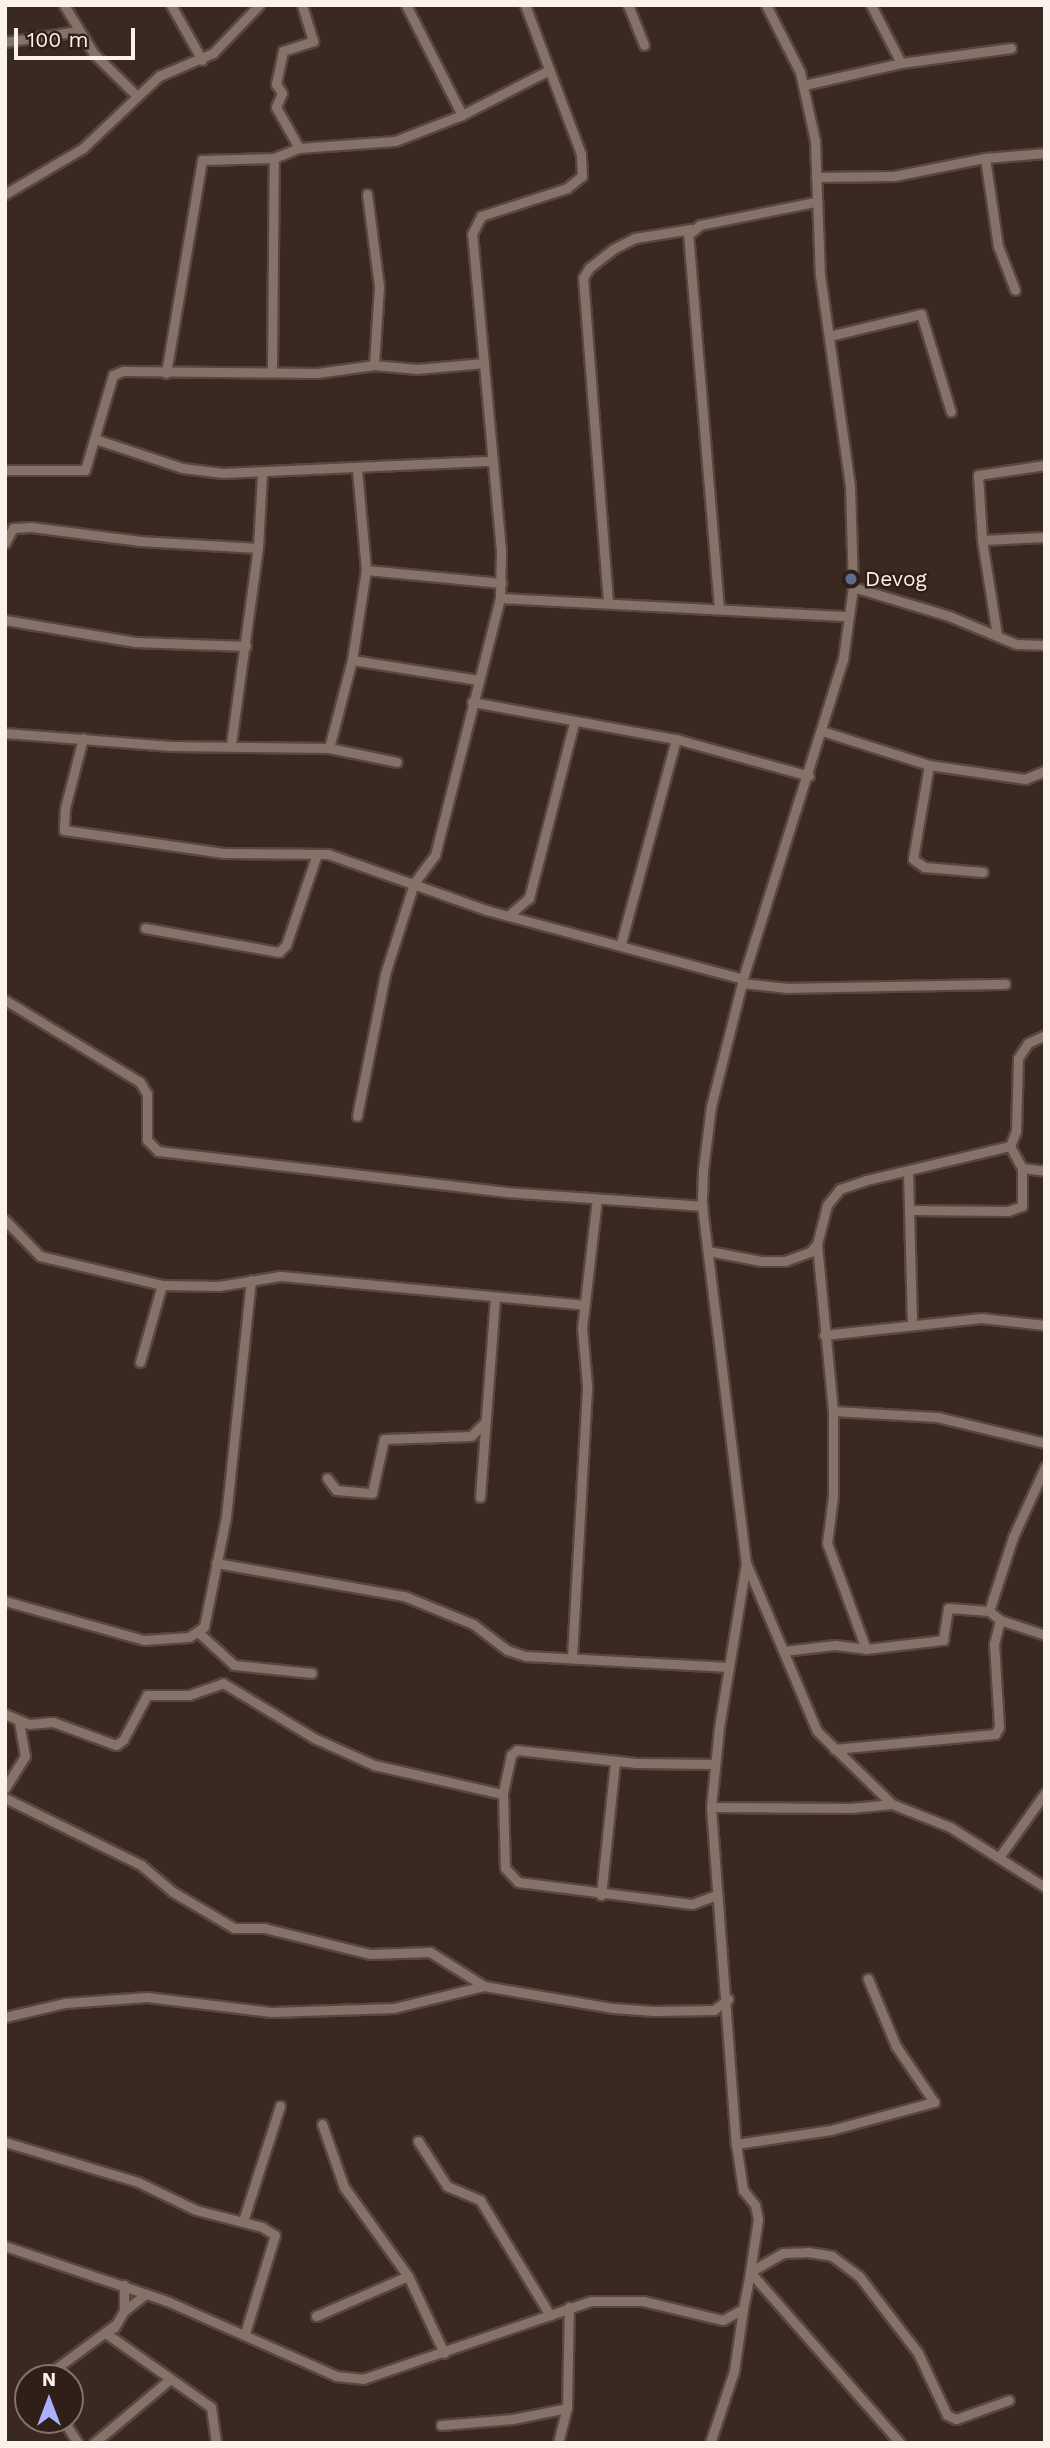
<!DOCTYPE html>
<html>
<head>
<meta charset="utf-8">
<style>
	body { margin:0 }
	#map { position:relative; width:1050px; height:2448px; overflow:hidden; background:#3a2921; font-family:"Work Sans",sans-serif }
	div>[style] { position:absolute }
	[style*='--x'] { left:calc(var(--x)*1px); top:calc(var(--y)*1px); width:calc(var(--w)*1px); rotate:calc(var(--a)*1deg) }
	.roads { filter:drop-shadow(2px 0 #564740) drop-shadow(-2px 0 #564740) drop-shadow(0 2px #564740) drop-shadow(0 -2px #564740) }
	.minor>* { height:9px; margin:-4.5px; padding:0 4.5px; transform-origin:4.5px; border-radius:4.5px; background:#867268 }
	.dots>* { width:19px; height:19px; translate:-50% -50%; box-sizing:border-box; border:4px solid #301f17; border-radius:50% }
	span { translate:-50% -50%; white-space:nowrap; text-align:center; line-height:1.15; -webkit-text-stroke:5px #301f17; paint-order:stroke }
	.poi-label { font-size:21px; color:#fdf1eb }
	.left { translate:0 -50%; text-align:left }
	.frame { position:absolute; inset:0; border:7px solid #fdf1eb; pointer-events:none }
	.north { position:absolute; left:14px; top:2364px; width:70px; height:70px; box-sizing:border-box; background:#301f17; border:2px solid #82736c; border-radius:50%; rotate:0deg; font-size:19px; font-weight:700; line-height:28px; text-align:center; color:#fdf1eb }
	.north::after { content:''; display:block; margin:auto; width:24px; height:32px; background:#aab0fb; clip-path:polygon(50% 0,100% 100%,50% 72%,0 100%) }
	.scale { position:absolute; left:14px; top:28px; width:121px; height:32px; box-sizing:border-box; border:4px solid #fdf1eb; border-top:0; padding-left:9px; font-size:21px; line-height:24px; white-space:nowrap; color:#fdf1eb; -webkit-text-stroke:5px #301f17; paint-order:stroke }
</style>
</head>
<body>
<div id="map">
	<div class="roads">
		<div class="minor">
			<div style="--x:64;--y:5;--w:57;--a:58.5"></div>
			<div style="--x:94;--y:54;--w:57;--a:44.3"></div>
			<div style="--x:171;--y:5;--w:63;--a:60.6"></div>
			<div style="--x:406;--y:5;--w:123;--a:63"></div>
			<div style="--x:628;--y:5;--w:43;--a:68.2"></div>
			<div style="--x:766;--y:5;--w:75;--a:63.1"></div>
			<div style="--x:800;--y:72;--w:71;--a:77.7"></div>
			<div style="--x:815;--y:141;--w:134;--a:87.9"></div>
			<div style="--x:820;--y:275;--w:213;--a:81.9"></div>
			<div style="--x:850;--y:486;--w:101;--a:88.3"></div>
			<div style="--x:853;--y:587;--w:73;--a:97.9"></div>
			<div style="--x:843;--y:659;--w:335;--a:107.4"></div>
			<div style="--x:743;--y:979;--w:131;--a:104.1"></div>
			<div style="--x:711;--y:1106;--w:64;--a:97.1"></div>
			<div style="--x:703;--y:1170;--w:36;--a:92"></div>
			<div style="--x:702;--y:1206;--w:360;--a:83"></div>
			<div style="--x:746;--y:1563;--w:167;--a:99.3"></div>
			<div style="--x:719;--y:1728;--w:79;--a:95.8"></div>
			<div style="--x:711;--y:1807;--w:338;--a:85.8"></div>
			<div style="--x:736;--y:2144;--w:47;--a:81.3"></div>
			<div style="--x:743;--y:2190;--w:19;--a:51"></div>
			<div style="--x:755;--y:2205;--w:14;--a:78"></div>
			<div style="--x:758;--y:2219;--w:54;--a:98.6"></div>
			<div style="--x:750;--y:2272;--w:227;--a:48.7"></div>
			<div style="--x:871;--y:5;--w:65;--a:62.7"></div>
			<div style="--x:5;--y:42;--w:74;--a:-8.6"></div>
			<div style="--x:804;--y:85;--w:99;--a:-12.8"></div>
			<div style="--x:901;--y:63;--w:111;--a:-7.8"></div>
			<div style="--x:299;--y:148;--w:47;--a:-119.3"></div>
			<div style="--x:276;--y:107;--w:15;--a:-67"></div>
			<div style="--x:282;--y:93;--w:11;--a:-124"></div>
			<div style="--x:276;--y:84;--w:34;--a:-78"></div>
			<div style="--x:283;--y:51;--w:32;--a:-18"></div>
			<div style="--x:313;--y:41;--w:38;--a:-107"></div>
			<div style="--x:985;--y:158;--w:89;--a:81.6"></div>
			<div style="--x:998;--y:246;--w:47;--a:68.9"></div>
			<div style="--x:816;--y:177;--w:78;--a:-0.7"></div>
			<div style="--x:894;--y:176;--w:93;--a:-11.2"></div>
			<div style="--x:985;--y:158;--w:60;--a:-4.8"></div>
			<div style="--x:5;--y:194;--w:91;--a:-30.5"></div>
			<div style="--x:83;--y:148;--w:105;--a:-43.5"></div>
			<div style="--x:159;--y:76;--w:59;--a:-23.1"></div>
			<div style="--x:213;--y:53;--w:66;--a:-46.2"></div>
			<div style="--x:367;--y:194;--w:94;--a:82.6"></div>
			<div style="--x:379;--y:287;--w:78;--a:93.7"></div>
			<div style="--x:829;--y:336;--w:95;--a:-13.4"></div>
			<div style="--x:921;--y:314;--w:102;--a:73"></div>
			<div style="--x:272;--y:370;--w:212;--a:-89.5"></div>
			<div style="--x:166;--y:373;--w:216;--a:-80.4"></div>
			<div style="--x:202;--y:160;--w:72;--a:-1.6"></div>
			<div style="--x:274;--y:158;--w:27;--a:-22"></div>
			<div style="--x:299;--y:148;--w:96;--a:-4.2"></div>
			<div style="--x:395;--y:141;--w:72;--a:-21.2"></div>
			<div style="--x:462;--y:115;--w:98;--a:-27.3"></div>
			<div style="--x:95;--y:439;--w:92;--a:18.4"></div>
			<div style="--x:182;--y:468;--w:41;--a:7"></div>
			<div style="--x:223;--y:473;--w:268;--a:-2.6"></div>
			<div style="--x:5;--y:470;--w:80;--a:0"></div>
			<div style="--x:85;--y:470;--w:99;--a:-73.6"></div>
			<div style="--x:113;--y:375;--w:11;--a:-22"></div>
			<div style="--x:123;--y:371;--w:194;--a:0.6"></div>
			<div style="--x:317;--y:373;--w:58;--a:-8"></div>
			<div style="--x:374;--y:365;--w:43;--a:5.3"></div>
			<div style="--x:417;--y:369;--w:67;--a:-5.1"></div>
			<div style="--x:982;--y:540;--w:63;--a:-2.7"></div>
			<div style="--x:5;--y:543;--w:17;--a:-62"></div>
			<div style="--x:13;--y:528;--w:18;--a:-3"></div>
			<div style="--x:31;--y:527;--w:110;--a:7.3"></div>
			<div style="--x:140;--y:541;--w:118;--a:3.4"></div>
			<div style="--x:366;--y:570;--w:136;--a:5.5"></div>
			<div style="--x:853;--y:587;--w:100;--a:16.8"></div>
			<div style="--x:949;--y:616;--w:73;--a:22.7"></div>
			<div style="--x:1016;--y:644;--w:29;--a:2"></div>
			<div style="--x:500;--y:598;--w:349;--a:3"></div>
			<div style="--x:608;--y:602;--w:325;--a:-94.4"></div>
			<div style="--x:583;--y:278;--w:12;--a:-59"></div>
			<div style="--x:589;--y:268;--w:31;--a:-38"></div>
			<div style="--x:613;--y:249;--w:25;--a:-27"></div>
			<div style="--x:635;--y:238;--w:57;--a:-9.1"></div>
			<div style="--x:719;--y:609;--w:375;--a:-94.7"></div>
			<div style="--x:688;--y:235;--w:16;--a:-40"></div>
			<div style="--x:700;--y:225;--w:117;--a:-11.3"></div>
			<div style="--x:5;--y:620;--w:132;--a:9.6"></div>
			<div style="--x:135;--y:642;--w:111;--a:2.1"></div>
			<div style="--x:997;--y:635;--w:96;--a:-99"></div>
			<div style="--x:982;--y:540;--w:65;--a:-93.5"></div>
			<div style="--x:978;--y:475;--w:68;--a:-8.5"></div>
			<div style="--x:352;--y:660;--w:128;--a:9"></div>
			<div style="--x:472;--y:702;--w:207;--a:10.3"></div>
			<div style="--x:676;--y:739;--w:138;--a:15.5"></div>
			<div style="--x:822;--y:731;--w:112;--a:17.6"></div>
			<div style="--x:929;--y:765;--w:97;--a:8.3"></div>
			<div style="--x:1025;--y:779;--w:22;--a:-22"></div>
			<div style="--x:5;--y:733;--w:166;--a:4.5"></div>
			<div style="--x:170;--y:746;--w:159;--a:0.7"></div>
			<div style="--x:329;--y:748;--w:69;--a:11.6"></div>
			<div style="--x:83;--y:738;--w:72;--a:104.4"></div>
			<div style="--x:65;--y:808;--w:22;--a:93"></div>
			<div style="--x:64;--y:830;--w:161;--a:8.2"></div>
			<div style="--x:223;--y:853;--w:105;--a:0.5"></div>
			<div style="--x:328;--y:854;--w:168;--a:19.5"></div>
			<div style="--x:486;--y:910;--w:266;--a:15"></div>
			<div style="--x:231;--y:744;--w:198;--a:-82.2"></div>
			<div style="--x:258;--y:548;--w:74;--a:-86.9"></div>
			<div style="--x:329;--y:748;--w:91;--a:-75.4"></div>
			<div style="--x:352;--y:660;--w:91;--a:-81.2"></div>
			<div style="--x:366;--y:570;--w:101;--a:-95.1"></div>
			<div style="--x:929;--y:765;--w:95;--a:99.7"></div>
			<div style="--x:913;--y:859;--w:14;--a:36"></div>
			<div style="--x:924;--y:867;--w:59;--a:4.8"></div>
			<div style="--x:508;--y:916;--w:28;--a:-41"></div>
			<div style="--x:529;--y:898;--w:181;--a:-75.6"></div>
			<div style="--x:145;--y:928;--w:136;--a:10.2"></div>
			<div style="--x:279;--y:952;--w:10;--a:-45"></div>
			<div style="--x:286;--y:945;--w:93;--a:-71.2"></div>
			<div style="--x:621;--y:943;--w:211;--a:-74.9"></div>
			<div style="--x:742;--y:983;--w:46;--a:6.2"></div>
			<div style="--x:788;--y:988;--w:217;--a:-1.1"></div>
			<div style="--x:5;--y:1000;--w:158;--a:31.3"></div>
			<div style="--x:140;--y:1082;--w:14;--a:60"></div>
			<div style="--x:147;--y:1094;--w:46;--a:90"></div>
			<div style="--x:147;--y:1140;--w:16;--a:45"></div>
			<div style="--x:158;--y:1151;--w:351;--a:6.7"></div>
			<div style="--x:507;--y:1192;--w:196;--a:4.1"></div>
			<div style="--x:357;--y:1116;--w:145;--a:-78.8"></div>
			<div style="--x:385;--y:974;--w:96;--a:-72.3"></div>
			<div style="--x:414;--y:883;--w:35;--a:-53"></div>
			<div style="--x:435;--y:855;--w:265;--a:-75.8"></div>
			<div style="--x:500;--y:598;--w:47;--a:-88.8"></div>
			<div style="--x:501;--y:551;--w:318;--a:-95.2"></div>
			<div style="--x:472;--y:234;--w:20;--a:-63"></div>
			<div style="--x:481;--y:216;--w:90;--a:-18"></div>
			<div style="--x:567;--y:188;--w:19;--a:-39"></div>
			<div style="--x:582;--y:176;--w:22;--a:-93"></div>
			<div style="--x:581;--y:154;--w:159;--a:-110.6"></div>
			<div style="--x:1010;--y:1146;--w:16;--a:-68"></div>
			<div style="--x:1016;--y:1131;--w:73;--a:-88.4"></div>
			<div style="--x:1018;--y:1058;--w:18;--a:-56"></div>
			<div style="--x:1028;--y:1043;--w:19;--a:-25"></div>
			<div style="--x:1022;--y:1168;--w:23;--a:7"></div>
			<div style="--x:908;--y:1171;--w:153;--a:88.5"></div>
			<div style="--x:910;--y:1210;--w:98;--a:0.6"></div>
			<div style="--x:1008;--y:1211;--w:15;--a:-20"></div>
			<div style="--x:1022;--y:1206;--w:38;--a:-90"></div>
			<div style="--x:1022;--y:1168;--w:25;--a:-119"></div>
			<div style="--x:5;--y:1220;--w:50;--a:45.8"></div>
			<div style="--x:40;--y:1256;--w:125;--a:13.4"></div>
			<div style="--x:162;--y:1285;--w:57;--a:1"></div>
			<div style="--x:219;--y:1286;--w:62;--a:-9.3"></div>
			<div style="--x:280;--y:1276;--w:305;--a:5.4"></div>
			<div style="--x:708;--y:1251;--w:54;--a:10.7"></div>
			<div style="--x:761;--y:1261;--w:24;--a:0"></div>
			<div style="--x:785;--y:1261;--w:27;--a:-20"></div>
			<div style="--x:810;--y:1252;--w:11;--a:-49"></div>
			<div style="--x:824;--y:1335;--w:158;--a:-6.2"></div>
			<div style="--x:981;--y:1318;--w:64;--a:6.2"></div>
			<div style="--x:140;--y:1362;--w:80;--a:-74.1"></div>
			<div style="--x:833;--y:1411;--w:104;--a:3.3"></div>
			<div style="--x:937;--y:1417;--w:111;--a:13.5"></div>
			<div style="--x:327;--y:1478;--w:15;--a:53"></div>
			<div style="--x:336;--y:1490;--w:36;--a:5"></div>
			<div style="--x:372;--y:1493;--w:55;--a:-77.5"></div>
			<div style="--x:384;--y:1439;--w:87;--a:-2"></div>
			<div style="--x:471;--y:1436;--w:20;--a:-45"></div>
			<div style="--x:480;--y:1497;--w:200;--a:-85.7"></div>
			<div style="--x:216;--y:1563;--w:191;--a:10"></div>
			<div style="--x:404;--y:1596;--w:74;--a:22.1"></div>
			<div style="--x:473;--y:1624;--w:43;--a:37.4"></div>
			<div style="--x:507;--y:1650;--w:20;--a:18"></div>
			<div style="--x:526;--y:1656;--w:203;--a:3.1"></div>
			<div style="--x:746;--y:1563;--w:182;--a:67.1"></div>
			<div style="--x:817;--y:1731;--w:105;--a:44.2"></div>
			<div style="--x:892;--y:1804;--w:62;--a:21.6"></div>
			<div style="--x:950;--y:1827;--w:112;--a:32.3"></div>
			<div style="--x:5;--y:1601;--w:144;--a:15.7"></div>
			<div style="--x:144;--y:1640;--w:45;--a:-3.8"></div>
			<div style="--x:189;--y:1637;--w:18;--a:-34"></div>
			<div style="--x:204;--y:1627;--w:112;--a:-78.7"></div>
			<div style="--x:226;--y:1517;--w:238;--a:-84"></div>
			<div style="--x:989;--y:1611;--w:78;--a:-72"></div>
			<div style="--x:1013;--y:1537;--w:77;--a:-65.4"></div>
			<div style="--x:199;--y:1633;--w:47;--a:42.4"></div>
			<div style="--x:234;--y:1665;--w:78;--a:5.9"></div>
			<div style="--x:866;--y:1649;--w:113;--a:-110.2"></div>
			<div style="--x:827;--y:1543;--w:47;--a:-82.7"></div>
			<div style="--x:833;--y:1496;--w:85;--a:-90"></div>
			<div style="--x:833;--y:1411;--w:168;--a:-95.5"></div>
			<div style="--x:817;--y:1244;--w:40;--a:-75.6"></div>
			<div style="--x:827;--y:1205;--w:21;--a:-51"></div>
			<div style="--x:840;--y:1189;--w:28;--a:-19"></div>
			<div style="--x:866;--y:1180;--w:148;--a:-13.3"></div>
			<div style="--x:784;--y:1651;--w:51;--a:-6.7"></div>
			<div style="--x:835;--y:1645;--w:31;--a:7"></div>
			<div style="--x:866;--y:1649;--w:78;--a:-6.7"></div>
			<div style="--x:943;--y:1640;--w:32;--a:-81"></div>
			<div style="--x:948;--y:1608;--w:41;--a:4.2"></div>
			<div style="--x:989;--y:1611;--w:14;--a:39"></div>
			<div style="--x:1000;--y:1620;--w:47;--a:18.4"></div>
			<div style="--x:572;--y:1657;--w:272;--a:-86.8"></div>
			<div style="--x:587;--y:1385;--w:57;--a:-95"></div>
			<div style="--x:582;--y:1328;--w:130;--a:-83.4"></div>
			<div style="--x:5;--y:1714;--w:26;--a:23"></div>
			<div style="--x:29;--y:1724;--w:24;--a:-5"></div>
			<div style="--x:53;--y:1722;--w:67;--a:20.1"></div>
			<div style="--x:116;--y:1745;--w:9;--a:-36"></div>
			<div style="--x:123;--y:1740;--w:51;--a:-61.9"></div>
			<div style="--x:147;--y:1695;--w:42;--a:0"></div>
			<div style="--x:189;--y:1695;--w:36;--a:-19"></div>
			<div style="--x:223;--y:1683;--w:109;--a:31.1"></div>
			<div style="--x:316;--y:1739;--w:64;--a:24.1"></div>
			<div style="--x:374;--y:1765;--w:132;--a:12.7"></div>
			<div style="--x:834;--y:1749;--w:162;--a:-5.3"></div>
			<div style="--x:995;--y:1734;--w:8;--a:-60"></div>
			<div style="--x:999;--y:1727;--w:83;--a:-93.4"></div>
			<div style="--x:994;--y:1644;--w:25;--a:-76"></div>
			<div style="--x:715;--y:1764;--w:79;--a:-179.3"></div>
			<div style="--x:636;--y:1763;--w:120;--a:-173.8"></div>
			<div style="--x:517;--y:1750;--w:8;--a:140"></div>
			<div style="--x:511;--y:1755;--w:40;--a:102"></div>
			<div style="--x:503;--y:1794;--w:74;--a:88.5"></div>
			<div style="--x:505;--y:1868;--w:19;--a:47"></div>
			<div style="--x:518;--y:1882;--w:175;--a:7.2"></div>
			<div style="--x:692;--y:1904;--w:27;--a:-20"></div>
			<div style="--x:5;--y:1788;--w:38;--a:-58"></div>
			<div style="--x:25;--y:1756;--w:35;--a:-100"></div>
			<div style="--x:5;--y:1798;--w:152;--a:26.2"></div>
			<div style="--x:141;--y:1865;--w:42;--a:40.2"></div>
			<div style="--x:173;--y:1892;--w:71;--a:30.5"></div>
			<div style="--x:234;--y:1928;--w:30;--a:0"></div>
			<div style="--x:264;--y:1928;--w:109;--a:13.8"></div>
			<div style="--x:370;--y:1954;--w:60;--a:-1.9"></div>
			<div style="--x:430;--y:1952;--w:64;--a:32.2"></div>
			<div style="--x:711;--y:1807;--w:140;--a:0.4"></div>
			<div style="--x:851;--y:1808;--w:41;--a:-5.6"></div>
			<div style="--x:1000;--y:1856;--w:77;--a:-54.5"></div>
			<div style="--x:601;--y:1895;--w:135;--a:-84"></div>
			<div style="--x:5;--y:2017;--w:62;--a:-13.1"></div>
			<div style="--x:65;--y:2003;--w:82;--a:-4.2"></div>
			<div style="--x:147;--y:1997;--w:125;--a:6.9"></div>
			<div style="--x:271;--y:2012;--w:123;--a:-1.9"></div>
			<div style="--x:394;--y:2008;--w:93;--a:-13.7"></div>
			<div style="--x:484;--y:1986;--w:131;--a:9.7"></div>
			<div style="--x:613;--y:2008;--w:41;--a:4.2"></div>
			<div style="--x:654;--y:2011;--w:60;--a:-1"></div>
			<div style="--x:714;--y:2010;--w:18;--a:-38"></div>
			<div style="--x:322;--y:2124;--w:67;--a:70.8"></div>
			<div style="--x:344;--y:2187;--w:110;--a:54.3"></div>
			<div style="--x:408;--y:2276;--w:85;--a:64.9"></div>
			<div style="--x:418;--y:2141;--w:54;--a:57.2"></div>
			<div style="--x:447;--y:2186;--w:36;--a:23"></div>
			<div style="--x:480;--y:2200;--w:135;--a:58.7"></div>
			<div style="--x:5;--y:2142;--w:139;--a:16.7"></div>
			<div style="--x:138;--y:2182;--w:64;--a:25.8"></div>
			<div style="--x:196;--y:2210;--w:68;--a:14.4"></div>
			<div style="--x:262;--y:2227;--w:15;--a:32"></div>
			<div style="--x:275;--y:2235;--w:102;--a:107"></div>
			<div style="--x:736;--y:2144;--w:96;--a:-8.4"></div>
			<div style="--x:831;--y:2130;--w:107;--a:-15.2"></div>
			<div style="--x:934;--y:2102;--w:68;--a:-124.2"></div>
			<div style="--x:896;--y:2046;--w:73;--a:-112.7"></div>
			<div style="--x:243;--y:2221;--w:121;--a:-72.2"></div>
			<div style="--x:5;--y:2246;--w:171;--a:18.8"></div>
			<div style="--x:167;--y:2301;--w:185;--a:23.9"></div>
			<div style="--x:336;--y:2376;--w:27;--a:6"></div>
			<div style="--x:363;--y:2379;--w:241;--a:-18.9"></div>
			<div style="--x:591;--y:2301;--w:52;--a:0"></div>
			<div style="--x:643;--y:2301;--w:82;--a:13.4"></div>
			<div style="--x:723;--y:2320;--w:23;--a:-29"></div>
			<div style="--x:743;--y:2309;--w:38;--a:-79"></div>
			<div style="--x:750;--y:2272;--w:38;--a:-30"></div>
			<div style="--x:783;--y:2253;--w:25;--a:-2"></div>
			<div style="--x:808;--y:2252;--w:24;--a:9"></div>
			<div style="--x:832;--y:2256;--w:34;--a:37"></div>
			<div style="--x:859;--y:2276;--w:97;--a:52.5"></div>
			<div style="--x:918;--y:2353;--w:68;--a:64.9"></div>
			<div style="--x:947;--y:2415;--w:10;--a:24"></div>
			<div style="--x:956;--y:2419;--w:56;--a:-19.7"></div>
			<div style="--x:124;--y:2285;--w:26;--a:90"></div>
			<div style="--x:316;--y:2316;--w:100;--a:-23.5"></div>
			<div style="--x:114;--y:2328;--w:20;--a:-60"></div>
			<div style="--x:124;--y:2311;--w:28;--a:-38"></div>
			<div style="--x:107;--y:2334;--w:127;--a:35.1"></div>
			<div style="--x:211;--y:2407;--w:36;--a:82"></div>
			<div style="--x:43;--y:2378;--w:89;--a:-36.4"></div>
			<div style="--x:63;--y:2420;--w:27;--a:57"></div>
			<div style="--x:441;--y:2425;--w:72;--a:-4.8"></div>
			<div style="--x:513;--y:2419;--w:55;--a:-11.5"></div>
			<div style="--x:94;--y:2443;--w:98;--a:-40"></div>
			<div style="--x:558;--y:2443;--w:36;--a:-76"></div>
			<div style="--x:567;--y:2408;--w:101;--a:-88.9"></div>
			<div style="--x:710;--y:2443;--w:76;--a:-71.6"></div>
			<div style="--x:734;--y:2371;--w:63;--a:-81.7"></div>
		</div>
	</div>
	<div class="dots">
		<div style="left:851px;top:579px;background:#5c6f8a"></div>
	</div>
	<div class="poi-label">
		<span class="left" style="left:865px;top:579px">Devog</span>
	</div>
	<div class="frame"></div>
	<div class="north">N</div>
	<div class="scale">100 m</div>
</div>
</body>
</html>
